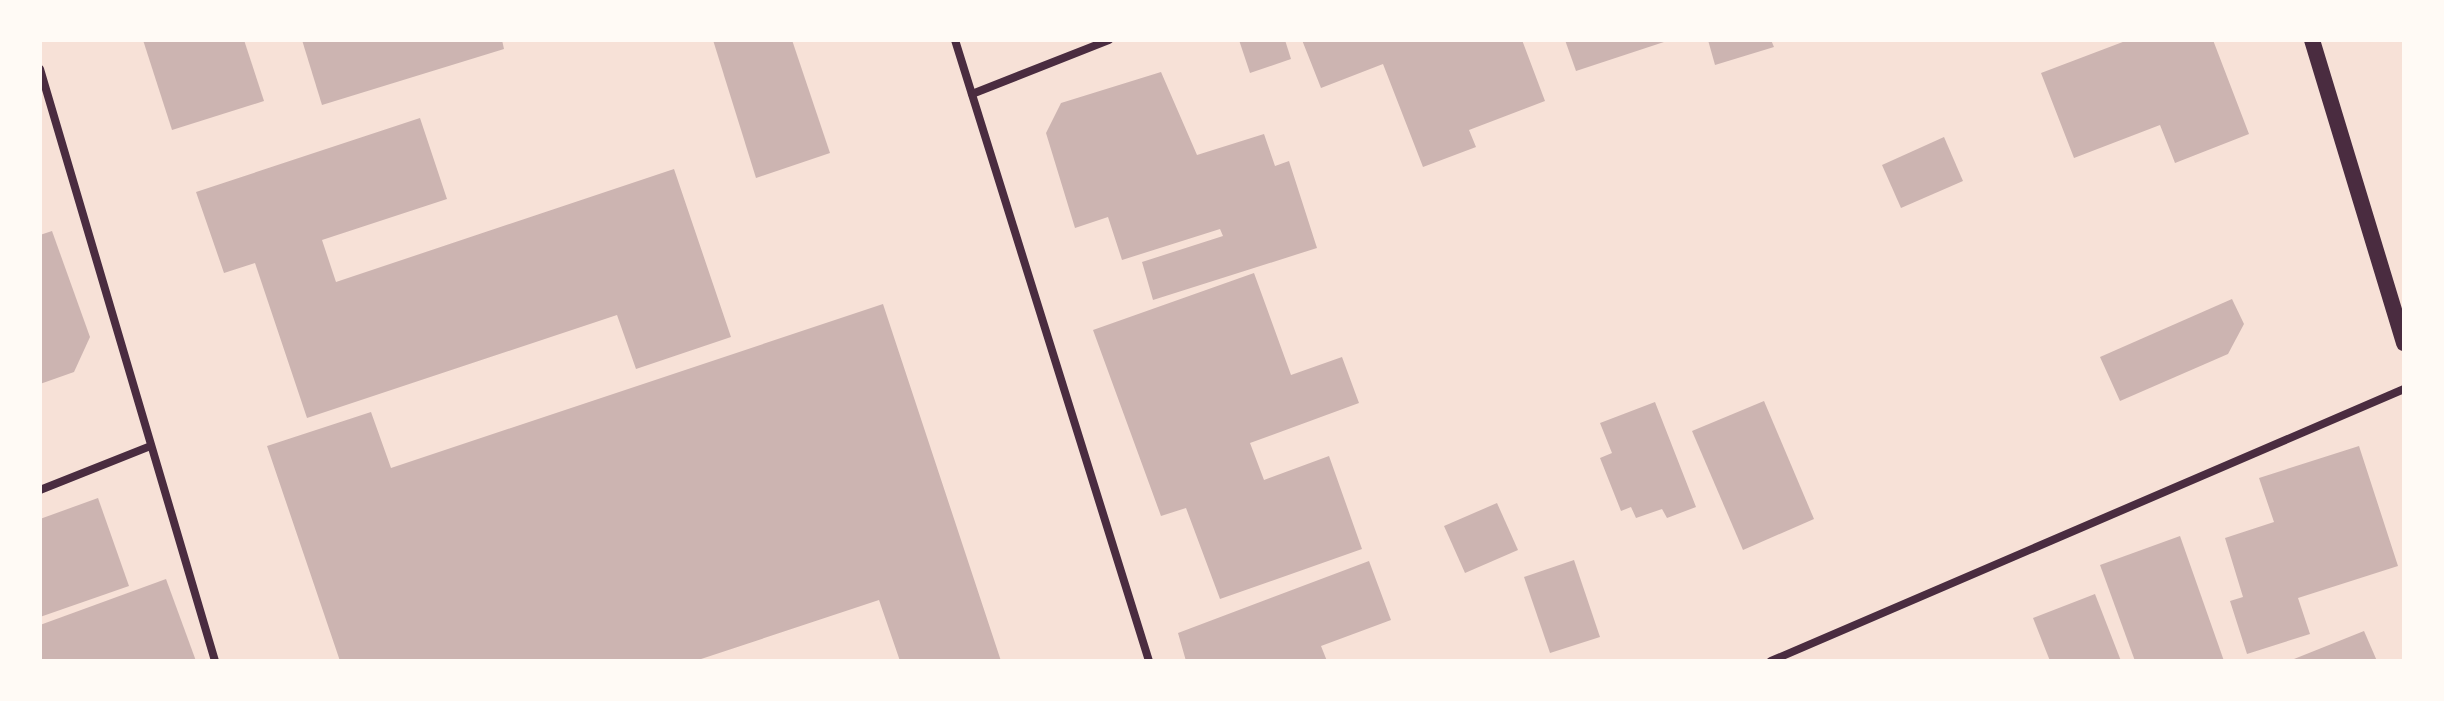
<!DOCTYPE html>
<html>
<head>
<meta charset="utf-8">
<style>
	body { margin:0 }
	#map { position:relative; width:2444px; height:701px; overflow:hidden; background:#f7e1d7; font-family:"Fira Sans",sans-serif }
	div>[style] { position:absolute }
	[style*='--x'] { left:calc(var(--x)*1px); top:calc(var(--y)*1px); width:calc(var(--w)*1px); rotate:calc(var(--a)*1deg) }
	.building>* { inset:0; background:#ccb4b1 }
	.minor>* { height:8px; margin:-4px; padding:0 4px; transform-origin:4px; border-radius:4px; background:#4a2c40 }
	.secondary>* { height:16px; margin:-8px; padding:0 8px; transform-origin:8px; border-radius:8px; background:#4a2c40 }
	span { translate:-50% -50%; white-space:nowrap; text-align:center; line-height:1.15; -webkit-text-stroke:8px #fffaf5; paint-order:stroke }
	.frame { position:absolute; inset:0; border:42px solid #fffaf5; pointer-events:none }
</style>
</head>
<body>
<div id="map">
	<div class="building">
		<div style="clip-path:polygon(143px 40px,244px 40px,264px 101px,172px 130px)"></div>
		<div style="clip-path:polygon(302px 40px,502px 40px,504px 49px,322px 105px)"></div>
		<div style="clip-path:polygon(713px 40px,792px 40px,830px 153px,756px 178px)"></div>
		<div style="clip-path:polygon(1239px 40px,1285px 40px,1291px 59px,1250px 73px)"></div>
		<div style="clip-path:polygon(1302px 40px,1522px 40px,1545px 101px,1469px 130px,1476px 147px,1423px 167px,1383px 64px,1321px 88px)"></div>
		<div style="clip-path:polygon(1565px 40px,1667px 40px,1667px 41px,1576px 71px)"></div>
		<div style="clip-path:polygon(1708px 40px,1771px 40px,1774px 47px,1715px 65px)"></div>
		<div style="clip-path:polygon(2128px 40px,2213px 40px,2249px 134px,2175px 163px,2160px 125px,2074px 158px,2041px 73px)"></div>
		<div style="clip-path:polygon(1161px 72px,1197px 155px,1264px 134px,1275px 166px,1289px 161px,1317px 248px,1153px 300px,1142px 262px,1223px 236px,1220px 229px,1122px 260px,1108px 217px,1075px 228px,1046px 133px,1061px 103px)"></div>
		<div style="clip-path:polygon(420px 118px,447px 199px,322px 240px,336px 282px,674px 169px,731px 337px,636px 369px,617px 315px,307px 418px,255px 263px,224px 273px,196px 192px)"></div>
		<div style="clip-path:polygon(1944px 137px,1963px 181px,1901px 208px,1882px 165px)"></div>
		<div style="clip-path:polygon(52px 231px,90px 337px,74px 372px,40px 384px,40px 235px)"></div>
		<div style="clip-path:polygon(1254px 273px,1291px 375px,1342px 357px,1359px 403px,1250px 443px,1264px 480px,1329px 456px,1362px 549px,1220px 599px,1186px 508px,1161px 516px,1093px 330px)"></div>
		<div style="clip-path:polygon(2232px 299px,2244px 324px,2228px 354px,2120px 401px,2100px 357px)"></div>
		<div style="clip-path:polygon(883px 304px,1001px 661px,900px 661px,879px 600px,695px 661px,340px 661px,267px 446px,371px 412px,391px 468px)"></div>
		<div style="clip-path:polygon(1764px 401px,1814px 519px,1743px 550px,1692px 431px)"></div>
		<div style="clip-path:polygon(1655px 402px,1696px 507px,1667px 518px,1662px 509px,1636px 518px,1631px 507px,1621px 511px,1600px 458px,1612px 453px,1600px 423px)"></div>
		<div style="clip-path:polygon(2359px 446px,2398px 566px,2298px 598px,2310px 634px,2247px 654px,2230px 601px,2243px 597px,2225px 538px,2274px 522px,2259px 478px)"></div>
		<div style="clip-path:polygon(98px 498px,129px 586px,40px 617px,40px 519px)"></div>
		<div style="clip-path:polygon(1497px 503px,1518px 550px,1465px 573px,1444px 526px)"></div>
		<div style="clip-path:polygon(2180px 536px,2224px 661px,2135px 661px,2100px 565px)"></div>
		<div style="clip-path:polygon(1574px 560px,1600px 637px,1550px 653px,1524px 577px)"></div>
		<div style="clip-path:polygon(1369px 561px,1391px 620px,1321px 646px,1327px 661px,1186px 661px,1178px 633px)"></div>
		<div style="clip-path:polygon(166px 579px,196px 661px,40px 661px,40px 625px)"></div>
		<div style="clip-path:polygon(2095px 594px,2121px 661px,2050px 661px,2033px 618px)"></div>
		<div style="clip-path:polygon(2364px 631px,2377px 661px,2289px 661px)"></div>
	</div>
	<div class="minor">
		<div style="--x:955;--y:40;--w:651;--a:72.65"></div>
		<div style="--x:40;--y:69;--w:617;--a:73.53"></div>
		<div style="--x:972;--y:94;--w:147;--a:-21.5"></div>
		<div style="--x:40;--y:490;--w:116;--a:-21.7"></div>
		<div style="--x:1771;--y:661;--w:689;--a:-23.25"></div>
	</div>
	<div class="secondary">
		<div style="--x:2312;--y:40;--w:317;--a:73.1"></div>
	</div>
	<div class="frame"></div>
</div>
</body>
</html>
